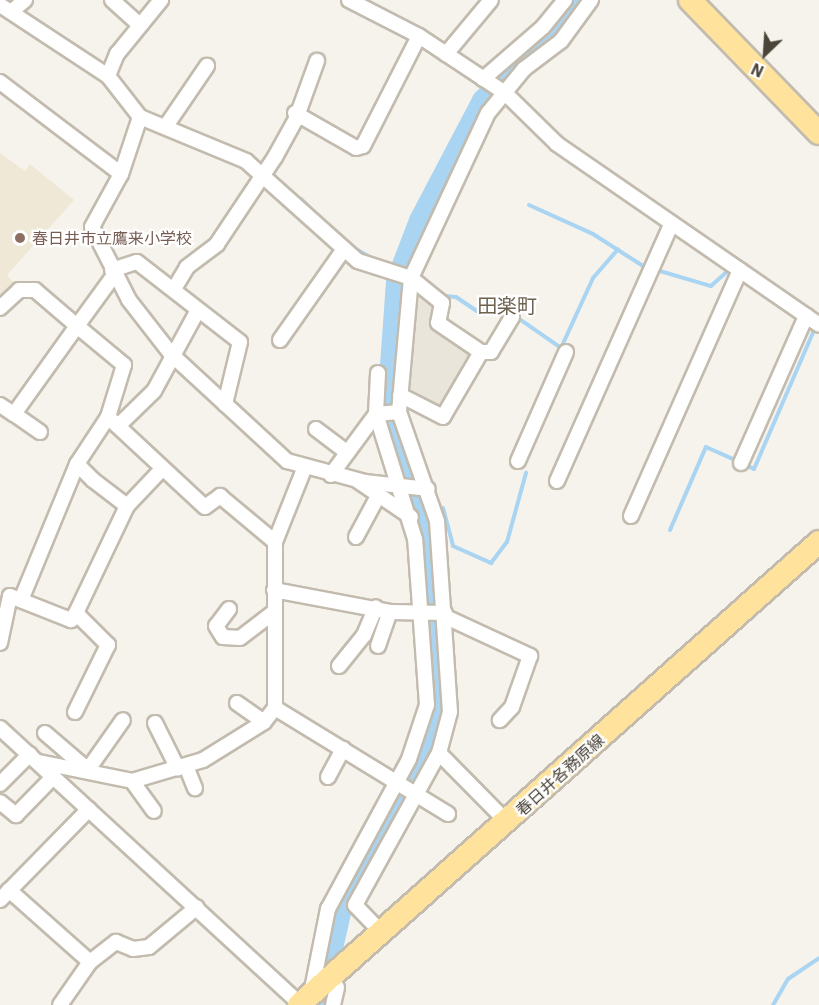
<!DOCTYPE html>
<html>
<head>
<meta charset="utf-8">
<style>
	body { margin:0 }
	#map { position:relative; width:819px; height:1005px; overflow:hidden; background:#f6f3ec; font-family:"IBM Plex Sans","Noto Sans JP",sans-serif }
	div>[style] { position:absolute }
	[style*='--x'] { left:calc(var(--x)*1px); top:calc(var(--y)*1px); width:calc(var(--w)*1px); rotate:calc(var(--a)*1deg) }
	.residential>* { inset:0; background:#eae5da }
	.education>* { inset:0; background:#efe8d6 }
	.stream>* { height:4px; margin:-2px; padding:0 2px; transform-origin:2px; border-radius:2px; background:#a9d4f2 }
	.river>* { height:21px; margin:-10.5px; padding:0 10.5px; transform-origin:10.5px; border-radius:10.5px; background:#a9d4f2 }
	.roads { filter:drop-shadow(2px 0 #c2bbae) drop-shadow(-2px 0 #c2bbae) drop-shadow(0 2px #c2bbae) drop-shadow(0 -2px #c2bbae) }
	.minor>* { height:14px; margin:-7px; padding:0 7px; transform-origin:7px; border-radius:7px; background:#fff }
	.primary>* { height:22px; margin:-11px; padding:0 11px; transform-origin:11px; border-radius:11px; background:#ffe39c }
	.dots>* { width:16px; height:16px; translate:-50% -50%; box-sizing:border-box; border:3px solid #fff; border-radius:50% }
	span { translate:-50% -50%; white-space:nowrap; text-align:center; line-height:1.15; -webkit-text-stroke:4.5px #fff; paint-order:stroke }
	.education-label { font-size:16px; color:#785e54 }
	.left { translate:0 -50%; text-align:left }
	.street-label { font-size:16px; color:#4b4439 }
	.quarter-label { font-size:20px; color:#6e6250 }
	.north { position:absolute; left:735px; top:24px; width:60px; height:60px; -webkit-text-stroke:4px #fff; paint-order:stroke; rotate:205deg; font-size:16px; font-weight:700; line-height:24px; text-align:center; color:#4b4439 }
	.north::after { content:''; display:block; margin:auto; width:21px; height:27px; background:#4b4439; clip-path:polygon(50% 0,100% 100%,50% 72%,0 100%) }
</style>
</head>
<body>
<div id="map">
	<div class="residential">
		<div style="clip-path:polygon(416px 288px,436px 305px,435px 326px,474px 352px,445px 407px,407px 391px)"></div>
	</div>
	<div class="education">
		<div style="clip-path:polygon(0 153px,25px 171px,30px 164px,74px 200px,7px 275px,18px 287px,0 304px)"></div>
	</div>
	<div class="stream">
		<div style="--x:301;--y:199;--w:33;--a:45"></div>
		<div style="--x:529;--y:205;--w:70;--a:24.4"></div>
		<div style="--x:593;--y:234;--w:59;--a:32.6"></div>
		<div style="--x:643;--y:266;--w:71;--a:16.4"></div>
		<div style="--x:711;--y:286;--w:25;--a:-42"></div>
		<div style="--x:352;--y:247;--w:29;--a:29"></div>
		<div style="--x:390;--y:266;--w:11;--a:0"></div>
		<div style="--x:444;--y:296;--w:12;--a:5"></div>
		<div style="--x:456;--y:297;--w:30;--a:34"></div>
		<div style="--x:481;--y:314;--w:18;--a:-52"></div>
		<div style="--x:492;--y:300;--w:84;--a:34.8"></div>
		<div style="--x:561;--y:348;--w:77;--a:-65.4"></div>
		<div style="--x:593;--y:278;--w:38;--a:-49"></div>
		<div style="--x:744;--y:464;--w:11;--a:27"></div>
		<div style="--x:754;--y:469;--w:156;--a:-66.6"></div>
		<div style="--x:443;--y:508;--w:39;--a:75"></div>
		<div style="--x:453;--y:546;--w:42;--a:24.1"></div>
		<div style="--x:491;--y:563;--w:26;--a:-53"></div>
		<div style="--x:507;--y:542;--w:72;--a:-74.6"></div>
		<div style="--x:670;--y:530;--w:90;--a:-66.6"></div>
		<div style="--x:706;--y:447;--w:34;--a:24"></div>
		<div style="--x:773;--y:1005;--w:30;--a:-60"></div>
		<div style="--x:788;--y:979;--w:37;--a:-34"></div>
	</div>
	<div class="river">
		<div style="--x:319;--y:1005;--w:104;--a:-77.2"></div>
		<div style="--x:342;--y:904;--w:187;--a:-61.7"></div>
		<div style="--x:431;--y:739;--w:32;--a:-77"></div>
		<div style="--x:438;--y:708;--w:37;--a:-85"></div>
		<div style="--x:441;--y:671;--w:141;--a:-95.3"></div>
		<div style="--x:428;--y:531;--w:131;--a:-108.3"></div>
		<div style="--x:387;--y:407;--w:127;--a:-85.9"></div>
		<div style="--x:396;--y:280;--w:64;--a:-69"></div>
		<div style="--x:419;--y:220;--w:136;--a:-62.3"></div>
		<div style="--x:482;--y:100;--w:138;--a:-46.5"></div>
	</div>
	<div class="roads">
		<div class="minor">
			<div style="--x:112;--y:0;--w:38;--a:42"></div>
			<div style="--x:349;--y:0;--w:79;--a:27.2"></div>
			<div style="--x:419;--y:36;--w:103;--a:33.5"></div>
			<div style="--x:505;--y:93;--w:73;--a:44.4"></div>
			<div style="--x:557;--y:144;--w:318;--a:34.6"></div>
			<div style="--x:0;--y:5;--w:129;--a:33.3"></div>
			<div style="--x:108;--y:76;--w:52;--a:52"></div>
			<div style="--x:140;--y:117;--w:115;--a:22.5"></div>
			<div style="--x:246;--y:161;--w:150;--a:41.8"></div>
			<div style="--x:358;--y:261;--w:56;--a:17.8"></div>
			<div style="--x:411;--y:278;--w:40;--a:39"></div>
			<div style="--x:442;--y:303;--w:20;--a:101"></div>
			<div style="--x:438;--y:323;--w:52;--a:34"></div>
			<div style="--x:481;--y:352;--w:75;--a:120.3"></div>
			<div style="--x:443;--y:417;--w:48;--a:-152.9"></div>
			<div style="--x:12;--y:11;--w:17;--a:-40"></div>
			<div style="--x:446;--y:54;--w:70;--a:-50.2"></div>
			<div style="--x:108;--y:76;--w:24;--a:-68"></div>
			<div style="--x:117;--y:54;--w:70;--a:-50.8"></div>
			<div style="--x:483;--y:79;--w:79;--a:-40.9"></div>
			<div style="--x:543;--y:27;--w:35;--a:-51"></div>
			<div style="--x:0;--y:82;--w:152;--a:37.2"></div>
			<div style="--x:295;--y:113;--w:70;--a:29.8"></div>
			<div style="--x:356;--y:148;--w:7;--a:-16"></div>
			<div style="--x:363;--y:146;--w:123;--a:-63"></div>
			<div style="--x:140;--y:117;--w:60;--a:108.4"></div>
			<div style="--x:121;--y:174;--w:60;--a:118.7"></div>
			<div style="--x:92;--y:227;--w:82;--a:63.1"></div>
			<div style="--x:129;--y:300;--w:68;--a:52.1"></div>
			<div style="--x:171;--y:354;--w:158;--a:42.7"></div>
			<div style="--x:287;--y:461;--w:81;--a:15.1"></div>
			<div style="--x:365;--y:482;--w:63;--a:6.3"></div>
			<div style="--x:166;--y:126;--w:73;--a:-55.7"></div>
			<div style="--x:112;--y:270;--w:26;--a:-18"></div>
			<div style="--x:137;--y:262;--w:130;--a:37.8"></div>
			<div style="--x:240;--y:342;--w:64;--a:103.6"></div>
			<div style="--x:174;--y:289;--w:26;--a:-59"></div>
			<div style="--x:187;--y:267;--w:38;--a:-37"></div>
			<div style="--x:217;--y:244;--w:105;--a:-56.3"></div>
			<div style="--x:275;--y:157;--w:43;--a:-61.1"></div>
			<div style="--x:296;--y:119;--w:62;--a:-70.1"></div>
			<div style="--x:0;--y:308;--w:26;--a:-43"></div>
			<div style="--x:19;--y:290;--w:16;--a:0"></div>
			<div style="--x:35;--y:290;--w:55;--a:40.6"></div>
			<div style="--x:77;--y:326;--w:63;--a:-54"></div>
			<div style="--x:280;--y:340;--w:111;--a:-54.9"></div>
			<div style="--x:481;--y:352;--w:10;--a:0"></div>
			<div style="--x:491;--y:352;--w:41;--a:-59"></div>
			<div style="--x:0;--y:405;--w:17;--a:33"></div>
			<div style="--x:108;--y:417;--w:56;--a:123.4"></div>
			<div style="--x:77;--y:464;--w:23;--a:45"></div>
			<div style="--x:93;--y:480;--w:43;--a:37.4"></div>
			<div style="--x:127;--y:506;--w:52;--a:-46.5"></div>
			<div style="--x:118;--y:426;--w:50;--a:-44.2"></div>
			<div style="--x:154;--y:391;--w:92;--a:-61.5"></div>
			<div style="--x:316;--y:429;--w:35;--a:37"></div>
			<div style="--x:40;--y:432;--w:32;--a:-145"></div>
			<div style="--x:14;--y:414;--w:108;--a:-54.4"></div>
			<div style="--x:77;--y:326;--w:61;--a:39.7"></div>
			<div style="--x:124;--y:365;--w:54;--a:107.1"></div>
			<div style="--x:108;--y:417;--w:132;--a:42.9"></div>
			<div style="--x:205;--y:507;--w:19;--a:-36"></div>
			<div style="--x:220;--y:496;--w:72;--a:39.9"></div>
			<div style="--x:518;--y:461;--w:119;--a:-66.2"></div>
			<div style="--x:741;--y:463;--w:161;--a:-66.1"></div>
			<div style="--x:331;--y:475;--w:76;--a:-53.6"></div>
			<div style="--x:376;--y:414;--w:23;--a:-5"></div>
			<div style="--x:358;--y:481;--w:64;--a:34.2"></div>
			<div style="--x:557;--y:481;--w:282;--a:-66"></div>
			<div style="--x:631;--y:516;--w:269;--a:-66.1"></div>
			<div style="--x:356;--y:537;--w:47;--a:-61.8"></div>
			<div style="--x:274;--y:590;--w:118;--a:10.7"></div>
			<div style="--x:390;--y:612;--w:55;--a:1"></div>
			<div style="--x:21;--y:600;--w:147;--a:-67.6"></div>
			<div style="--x:229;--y:609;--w:21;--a:127"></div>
			<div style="--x:216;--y:626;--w:13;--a:58"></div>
			<div style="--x:223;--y:637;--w:17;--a:3"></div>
			<div style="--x:240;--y:638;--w:43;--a:-37.4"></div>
			<div style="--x:446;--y:617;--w:93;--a:24.9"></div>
			<div style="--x:530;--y:656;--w:54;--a:109.4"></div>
			<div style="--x:512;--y:707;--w:18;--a:133"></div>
			<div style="--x:0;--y:643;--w:48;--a:-78"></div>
			<div style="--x:10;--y:596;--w:66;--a:21.5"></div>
			<div style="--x:71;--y:620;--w:9;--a:-54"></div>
			<div style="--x:378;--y:646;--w:36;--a:-71"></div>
			<div style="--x:339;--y:666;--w:40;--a:-51"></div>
			<div style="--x:364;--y:635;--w:30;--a:-67"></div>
			<div style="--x:237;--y:703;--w:33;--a:35"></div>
			<div style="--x:275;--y:708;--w:203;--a:31.5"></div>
			<div style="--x:75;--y:712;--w:75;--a:-63.8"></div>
			<div style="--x:108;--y:645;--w:45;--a:-135"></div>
			<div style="--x:76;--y:613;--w:119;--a:-64.5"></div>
			<div style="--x:155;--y:723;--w:51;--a:63.4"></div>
			<div style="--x:0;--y:728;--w:409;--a:42.6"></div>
			<div style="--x:45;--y:733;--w:57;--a:40.7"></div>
			<div style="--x:439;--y:753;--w:97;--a:45.4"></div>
			<div style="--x:39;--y:762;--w:95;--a:11.5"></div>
			<div style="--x:132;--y:781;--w:74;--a:-16.5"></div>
			<div style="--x:203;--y:760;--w:72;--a:-31.9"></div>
			<div style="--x:264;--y:722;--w:18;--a:-52"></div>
			<div style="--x:275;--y:708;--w:166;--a:-90"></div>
			<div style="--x:275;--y:542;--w:79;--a:-68.3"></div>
			<div style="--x:186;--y:766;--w:24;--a:68"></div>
			<div style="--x:87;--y:771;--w:62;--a:-54.8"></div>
			<div style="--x:328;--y:777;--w:32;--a:-62"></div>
			<div style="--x:132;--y:781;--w:37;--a:54"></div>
			<div style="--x:0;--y:784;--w:42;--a:-45"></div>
			<div style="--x:0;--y:802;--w:21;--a:39"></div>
			<div style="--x:16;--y:815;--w:54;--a:-45.7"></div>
			<div style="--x:9;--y:890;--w:108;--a:41.6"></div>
			<div style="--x:0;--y:900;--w:127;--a:-45.6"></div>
			<div style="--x:381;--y:932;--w:37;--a:-134"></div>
			<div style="--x:355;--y:905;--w:174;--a:-61.1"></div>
			<div style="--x:439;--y:753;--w:42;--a:-75"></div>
			<div style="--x:450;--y:712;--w:191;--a:-93.9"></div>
			<div style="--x:437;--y:521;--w:115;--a:-109.2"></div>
			<div style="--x:399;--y:412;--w:135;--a:-84.9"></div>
			<div style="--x:411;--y:278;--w:182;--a:-65"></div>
			<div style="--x:488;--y:113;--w:57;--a:-50.7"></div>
			<div style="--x:524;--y:69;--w:46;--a:-37.1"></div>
			<div style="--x:561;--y:41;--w:51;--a:-53.8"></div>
			<div style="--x:311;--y:994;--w:87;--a:-78.7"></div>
			<div style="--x:328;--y:909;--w:170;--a:-61.6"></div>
			<div style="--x:409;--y:759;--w:57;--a:-71.6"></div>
			<div style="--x:427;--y:705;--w:166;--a:-94.1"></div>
			<div style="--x:415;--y:539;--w:131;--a:-107.3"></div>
			<div style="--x:376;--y:414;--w:41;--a:-87.2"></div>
			<div style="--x:60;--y:1005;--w:52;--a:-55.1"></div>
			<div style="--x:90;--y:962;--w:33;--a:-38"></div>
			<div style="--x:116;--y:942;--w:18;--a:22"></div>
			<div style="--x:133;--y:949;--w:16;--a:-7"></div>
			<div style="--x:149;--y:947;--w:62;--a:-39.8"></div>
			<div style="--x:333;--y:1005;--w:18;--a:-77"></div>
		</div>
		<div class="primary">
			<div style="--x:690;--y:0;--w:185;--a:45.9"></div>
			<div style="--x:299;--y:1005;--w:696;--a:-41.68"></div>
		</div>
	</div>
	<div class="dots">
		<div style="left:20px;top:238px;background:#8d6e63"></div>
	</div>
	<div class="education-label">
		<span class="left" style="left:32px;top:238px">春日井市立鷹来小学校</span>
	</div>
	<div class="street-label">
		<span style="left:560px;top:775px;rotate:-42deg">春日井各務原線</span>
	</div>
	<div class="quarter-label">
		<span style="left:507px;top:305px">田楽町</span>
	</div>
	<div class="north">N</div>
</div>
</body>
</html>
